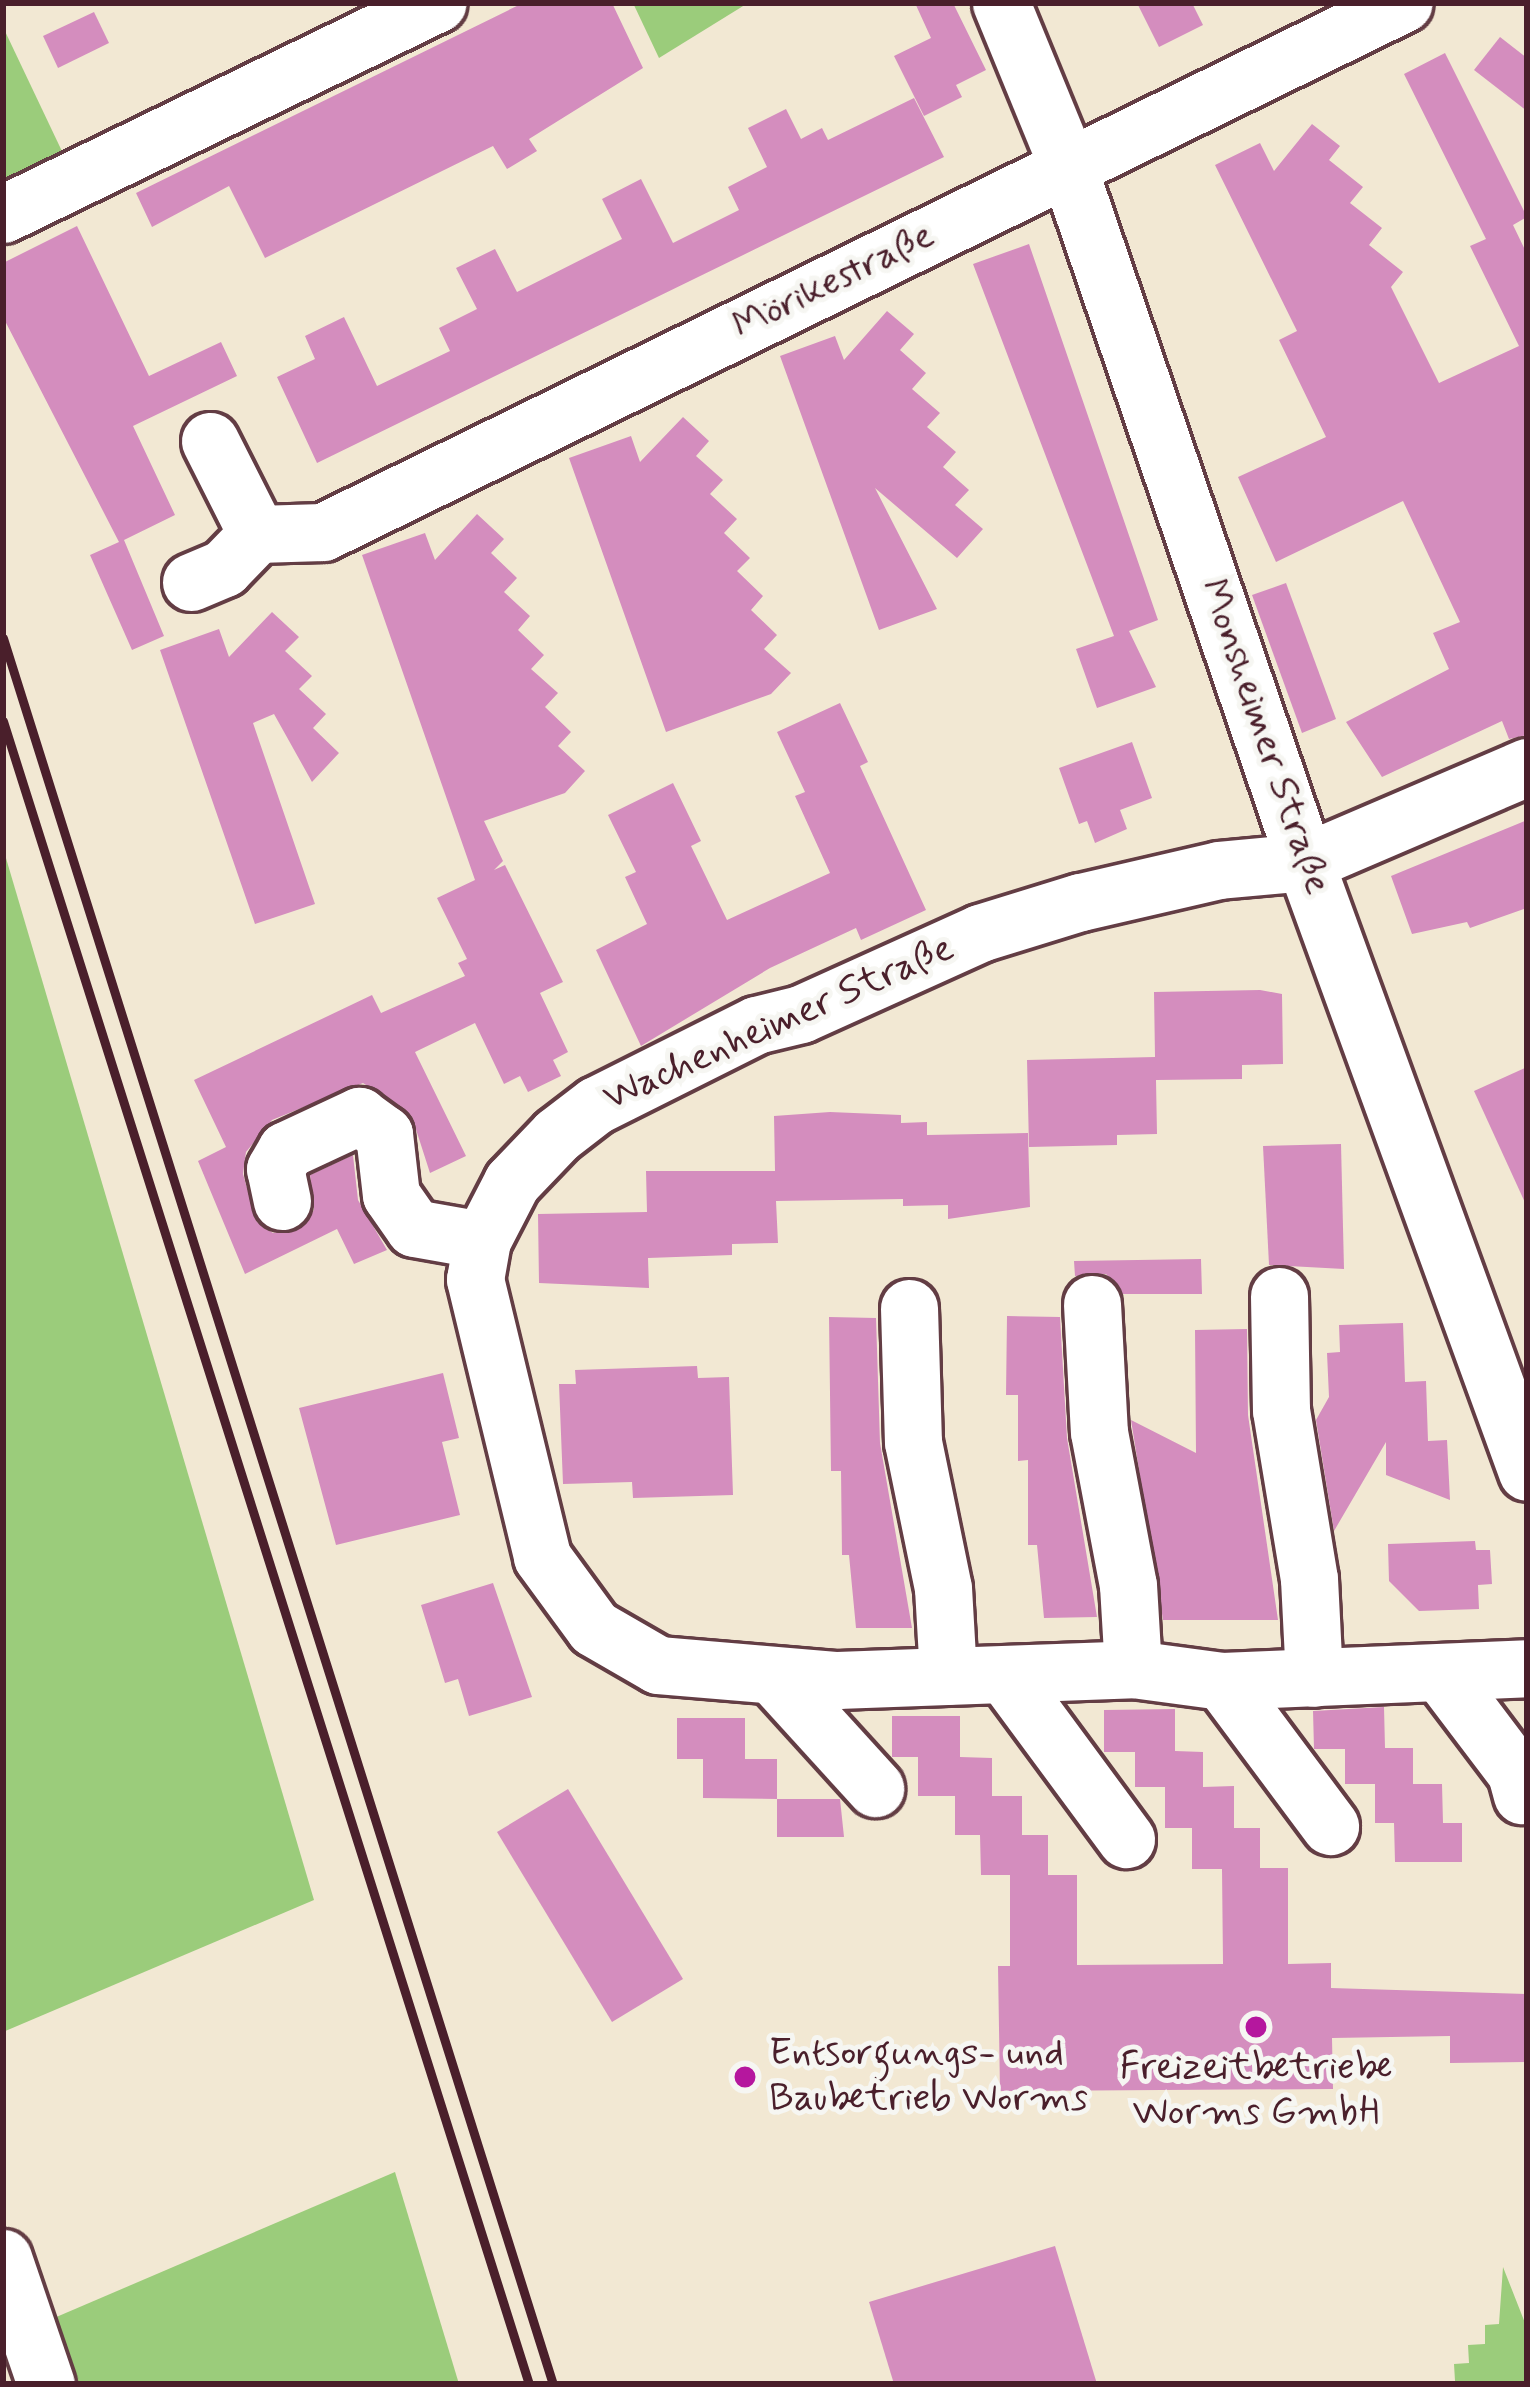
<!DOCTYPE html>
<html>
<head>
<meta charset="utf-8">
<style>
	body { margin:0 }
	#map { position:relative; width:1530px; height:2387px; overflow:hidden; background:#f2e8d3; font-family:Mynerve,sans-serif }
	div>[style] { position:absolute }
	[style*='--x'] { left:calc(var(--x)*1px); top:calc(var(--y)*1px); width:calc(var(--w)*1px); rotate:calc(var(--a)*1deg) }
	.green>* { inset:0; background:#9bcc7b }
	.building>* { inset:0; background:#d48dbe }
	.roads { filter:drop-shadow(3px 0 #633d44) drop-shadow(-3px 0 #633d44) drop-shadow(0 3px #633d44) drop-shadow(0 -3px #633d44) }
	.minor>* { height:57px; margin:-28.5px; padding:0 28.5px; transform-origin:28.5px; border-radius:28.5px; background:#fff }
	.rail>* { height:9px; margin:-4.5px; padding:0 4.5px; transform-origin:4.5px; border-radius:4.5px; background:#4a1f2b }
	.dots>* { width:33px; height:33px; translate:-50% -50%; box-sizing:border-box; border:6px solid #f6f6f2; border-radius:50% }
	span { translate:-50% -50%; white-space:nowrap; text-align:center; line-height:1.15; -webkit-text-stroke:10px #f6f6f2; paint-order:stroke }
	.street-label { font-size:39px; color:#4a1f2b }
	.poi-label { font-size:39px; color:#4a1f2b }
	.left { translate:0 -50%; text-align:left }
	.frame { position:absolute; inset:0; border:6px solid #4a1f2b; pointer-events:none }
</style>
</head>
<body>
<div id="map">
	<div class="green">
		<div style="clip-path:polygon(633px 3px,748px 3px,659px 58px)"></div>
		<div style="clip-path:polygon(3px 27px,69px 166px,3px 198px)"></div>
		<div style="clip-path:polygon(3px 848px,314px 1900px,3px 2032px)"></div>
		<div style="clip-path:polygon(395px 2172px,459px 2384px,60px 2384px,40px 2324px)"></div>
		<div style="clip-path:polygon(1503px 2267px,1527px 2328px,1527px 2384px,1440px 2384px,1455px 2381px,1454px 2364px,1469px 2363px,1468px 2345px,1485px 2344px,1485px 2325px,1499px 2324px)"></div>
	</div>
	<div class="building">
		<div style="clip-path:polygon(523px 3px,612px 3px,643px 68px,529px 139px,537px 151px,507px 169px,493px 146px,265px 258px,229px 186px,152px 227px,136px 193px)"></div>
		<div style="clip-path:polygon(915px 3px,953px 3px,986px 70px,956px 85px,962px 97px,924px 116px,894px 56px,931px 38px)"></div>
		<div style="clip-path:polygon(1137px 3px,1192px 3px,1203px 25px,1159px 47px)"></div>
		<div style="clip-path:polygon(94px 12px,109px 43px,58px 68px,43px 36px)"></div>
		<div style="clip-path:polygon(1500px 37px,1527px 58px,1527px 111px,1474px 70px)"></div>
		<div style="clip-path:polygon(1445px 53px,1527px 217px,1513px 225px,1527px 254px,1527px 735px,1509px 739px,1502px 721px,1382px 777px,1346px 722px,1449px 669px,1433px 633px,1460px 622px,1403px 501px,1276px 562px,1238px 477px,1326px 437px,1279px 340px,1297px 331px,1215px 165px,1260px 143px,1274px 171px,1312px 124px,1340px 146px,1329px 160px,1363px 187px,1350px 203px,1382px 228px,1369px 245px,1403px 272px,1391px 287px,1439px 383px,1519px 346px,1470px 246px,1486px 239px,1404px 74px)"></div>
		<div style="clip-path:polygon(914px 98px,944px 157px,317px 463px,277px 377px,315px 359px,305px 336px,344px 317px,377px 386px,450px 351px,439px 328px,477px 309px,456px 268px,495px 249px,517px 292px,622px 239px,602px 199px,641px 179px,673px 243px,739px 210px,728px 187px,767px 167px,748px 128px,786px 109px,801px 139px,822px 128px,828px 140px)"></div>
		<div style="clip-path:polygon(77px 226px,149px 376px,221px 342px,237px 376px,133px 426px,175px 515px,124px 540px,164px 636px,132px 650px,90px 555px,119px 542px,3px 317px,3px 263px)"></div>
		<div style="clip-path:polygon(1029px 244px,1158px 620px,1129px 631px,1156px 687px,1097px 708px,1076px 649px,1114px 636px,973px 264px)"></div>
		<div style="clip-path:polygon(887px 311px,914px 334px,900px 350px,926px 373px,912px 389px,940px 413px,927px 427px,956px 452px,943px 467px,969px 490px,955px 505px,983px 529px,957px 558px,875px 488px,937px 609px,879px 630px,780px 356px,835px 336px,844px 360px)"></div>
		<div style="clip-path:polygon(683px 417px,709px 441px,696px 456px,723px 480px,710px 494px,737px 519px,724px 533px,750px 558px,737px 571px,763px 596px,751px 610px,777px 635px,764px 649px,791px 673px,771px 694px,666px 732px,569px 458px,631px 436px,640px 462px)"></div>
		<div style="clip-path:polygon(477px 514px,504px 539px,491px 553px,517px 578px,504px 592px,530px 616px,518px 630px,544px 655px,531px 669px,558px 693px,545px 707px,571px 732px,558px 746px,585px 771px,565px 793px,484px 821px,503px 861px,494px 870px,505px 865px,563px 982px,540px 993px,568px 1052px,553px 1060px,561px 1076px,528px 1092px,520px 1076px,504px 1084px,475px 1023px,415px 1052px,466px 1156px,430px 1173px,412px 1117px,363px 1083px,272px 1120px,246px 1152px,243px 1174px,257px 1222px,273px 1233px,303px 1226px,314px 1210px,310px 1175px,353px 1155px,358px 1200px,387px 1250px,354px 1264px,337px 1229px,245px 1274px,198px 1161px,226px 1147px,194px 1080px,372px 995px,381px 1013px,465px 976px,458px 963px,467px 959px,437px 898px,475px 880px,362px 555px,425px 533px,435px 560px)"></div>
		<div style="clip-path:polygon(1286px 583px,1336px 719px,1302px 733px,1252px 595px)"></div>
		<div style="clip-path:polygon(272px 612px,299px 637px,285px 651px,312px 676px,299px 689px,326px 714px,313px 728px,339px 753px,312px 782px,274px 714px,253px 723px,315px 904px,255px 924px,160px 650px,219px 629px,229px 657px)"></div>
		<div style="clip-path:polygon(840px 703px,868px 762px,860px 766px,926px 910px,861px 940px,856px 928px,770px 968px,641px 1046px,596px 950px,647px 924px,625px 877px,636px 872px,608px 815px,673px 783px,701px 841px,691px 846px,727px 920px,830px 873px,795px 796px,805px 792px,777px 732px)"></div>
		<div style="clip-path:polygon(1132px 742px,1152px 798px,1120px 810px,1127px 829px,1095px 843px,1087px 821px,1079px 824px,1059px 768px)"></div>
		<div style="clip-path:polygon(1527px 820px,1527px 908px,1470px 928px,1467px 922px,1412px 934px,1391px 876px)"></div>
		<div style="clip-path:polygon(1260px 990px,1282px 994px,1283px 1064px,1242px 1065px,1242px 1079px,1156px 1080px,1157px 1134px,1117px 1135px,1117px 1145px,1029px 1147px,1027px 1060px,1155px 1057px,1154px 992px)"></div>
		<div style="clip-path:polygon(1527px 1067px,1527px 1207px,1474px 1091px)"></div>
		<div style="clip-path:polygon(830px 1112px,901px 1115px,901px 1123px,927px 1122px,927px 1135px,1028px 1133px,1030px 1207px,948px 1219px,948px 1205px,903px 1206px,903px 1199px,776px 1201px,778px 1243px,732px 1244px,732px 1255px,648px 1258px,649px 1288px,539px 1283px,538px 1214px,647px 1212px,646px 1171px,775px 1171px,774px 1116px)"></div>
		<div style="clip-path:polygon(1341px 1144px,1344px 1269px,1269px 1265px,1263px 1146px)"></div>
		<div style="clip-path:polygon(1201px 1259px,1202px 1294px,1122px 1294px,1106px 1274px,1075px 1276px,1074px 1261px)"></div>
		<div style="clip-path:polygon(1007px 1316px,1060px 1317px,1067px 1438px,1097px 1617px,1044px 1618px,1037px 1545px,1028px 1545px,1028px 1460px,1018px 1461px,1018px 1395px,1006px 1395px)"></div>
		<div style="clip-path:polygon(829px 1317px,876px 1318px,880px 1443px,912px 1628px,856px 1628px,849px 1555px,842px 1555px,841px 1471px,831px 1471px)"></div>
		<div style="clip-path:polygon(1403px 1323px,1405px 1382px,1426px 1381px,1428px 1441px,1447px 1440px,1450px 1500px,1386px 1475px,1386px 1442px,1334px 1531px,1316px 1420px,1329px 1397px,1327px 1353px,1340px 1352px,1339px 1325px)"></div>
		<div style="clip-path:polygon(1247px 1329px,1248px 1415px,1278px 1620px,1163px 1620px,1131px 1420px,1196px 1453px,1195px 1330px)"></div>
		<div style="clip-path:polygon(697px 1366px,698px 1378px,729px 1377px,733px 1495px,633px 1498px,632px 1482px,563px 1484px,559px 1384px,576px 1384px,575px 1370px)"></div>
		<div style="clip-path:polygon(443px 1373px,459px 1438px,442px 1442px,460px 1515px,336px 1545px,299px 1408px)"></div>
		<div style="clip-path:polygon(1475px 1541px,1476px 1550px,1490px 1550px,1492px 1584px,1478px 1585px,1479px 1609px,1419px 1611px,1389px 1581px,1388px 1544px)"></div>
		<div style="clip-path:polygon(493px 1583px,532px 1697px,469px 1716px,458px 1679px,445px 1683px,421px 1605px)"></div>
		<div style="clip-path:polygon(1384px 1707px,1385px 1748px,1413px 1748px,1413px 1784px,1442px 1784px,1443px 1823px,1462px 1823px,1462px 1862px,1395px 1862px,1394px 1823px,1375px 1823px,1375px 1784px,1345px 1784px,1345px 1749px,1314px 1749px,1313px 1711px)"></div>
		<div style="clip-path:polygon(1175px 1709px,1175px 1751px,1203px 1752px,1203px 1787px,1234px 1786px,1234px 1828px,1260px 1828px,1260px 1868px,1288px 1868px,1288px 1964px,1331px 1963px,1331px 1988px,1527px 1994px,1527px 2062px,1450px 2063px,1450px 2036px,1332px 2038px,1333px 2089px,1000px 2091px,998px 1966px,1010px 1966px,1010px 1875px,981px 1875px,980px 1835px,955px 1835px,955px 1796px,918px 1796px,918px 1757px,892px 1757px,892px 1716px,960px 1716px,960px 1757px,992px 1758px,992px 1796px,1022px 1796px,1022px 1835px,1048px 1835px,1048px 1875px,1077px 1875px,1077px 1965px,1223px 1964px,1222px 1869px,1192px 1869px,1192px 1828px,1165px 1828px,1165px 1787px,1135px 1787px,1135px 1752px,1104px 1752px,1104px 1710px)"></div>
		<div style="clip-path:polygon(677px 1718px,745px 1718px,745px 1759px,777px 1759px,777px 1799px,703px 1798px,703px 1759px,677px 1759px)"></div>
		<div style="clip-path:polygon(568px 1789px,683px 1979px,612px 2022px,497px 1832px)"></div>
		<div style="clip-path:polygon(777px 1799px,840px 1799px,844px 1837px,777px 1837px)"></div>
		<div style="clip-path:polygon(1055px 2246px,1097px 2384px,894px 2384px,869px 2302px)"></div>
	</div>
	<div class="roads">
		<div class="minor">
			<div style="--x:1001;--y:3;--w:174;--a:67.7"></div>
			<div style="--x:1067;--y:164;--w:737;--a:71.17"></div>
			<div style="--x:1305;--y:862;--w:649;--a:70"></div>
			<div style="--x:3;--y:214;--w:483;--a:-25.9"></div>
			<div style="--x:210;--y:441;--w:104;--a:63.2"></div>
			<div style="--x:191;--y:582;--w:36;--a:-23"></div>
			<div style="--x:224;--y:568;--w:47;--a:-45.9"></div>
			<div style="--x:257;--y:534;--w:66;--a:-1.7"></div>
			<div style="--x:323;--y:532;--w:1203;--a:-26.08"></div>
			<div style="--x:1527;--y:767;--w:241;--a:156.8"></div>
			<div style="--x:1305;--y:862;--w:86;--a:174.7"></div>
			<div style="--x:1219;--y:870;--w:143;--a:167"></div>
			<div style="--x:1080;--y:902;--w:105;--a:162.8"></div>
			<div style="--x:980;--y:933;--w:196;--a:155.7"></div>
			<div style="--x:801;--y:1014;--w:46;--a:166.3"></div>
			<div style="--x:756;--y:1025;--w:179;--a:153.4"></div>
			<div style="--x:596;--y:1105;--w:49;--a:142.4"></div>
			<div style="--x:557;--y:1135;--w:65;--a:133.8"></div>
			<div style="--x:512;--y:1182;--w:65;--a:117.3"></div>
			<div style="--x:482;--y:1240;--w:40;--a:100"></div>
			<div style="--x:475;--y:1279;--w:286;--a:76.4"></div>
			<div style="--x:542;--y:1557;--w:88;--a:53.8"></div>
			<div style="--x:594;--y:1628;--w:74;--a:30"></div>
			<div style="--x:658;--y:1665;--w:180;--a:4.8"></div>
			<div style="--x:837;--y:1680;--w:296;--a:-2.1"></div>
			<div style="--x:1133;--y:1669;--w:90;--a:7.7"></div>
			<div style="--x:1222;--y:1681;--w:305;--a:-2.4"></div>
			<div style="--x:282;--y:1201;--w:33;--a:-102"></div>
			<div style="--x:275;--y:1169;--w:22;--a:-60"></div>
			<div style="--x:286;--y:1150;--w:81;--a:-25"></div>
			<div style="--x:359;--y:1116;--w:31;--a:36"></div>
			<div style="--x:384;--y:1134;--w:61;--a:83.5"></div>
			<div style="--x:391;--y:1195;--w:40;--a:55.1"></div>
			<div style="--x:414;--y:1228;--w:69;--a:10"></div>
			<div style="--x:1279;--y:1296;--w:114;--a:89"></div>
			<div style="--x:1281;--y:1410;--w:171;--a:80.6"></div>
			<div style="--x:1309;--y:1579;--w:99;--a:87.1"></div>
			<div style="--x:1092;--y:1304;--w:128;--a:86.9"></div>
			<div style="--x:1099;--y:1432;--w:156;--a:79.3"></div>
			<div style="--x:1128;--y:1585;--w:84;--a:86.6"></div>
			<div style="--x:909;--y:1308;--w:134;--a:88.3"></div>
			<div style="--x:913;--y:1442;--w:149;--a:78.4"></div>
			<div style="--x:943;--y:1588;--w:88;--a:86.7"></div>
			<div style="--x:1005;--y:1675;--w:204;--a:53.6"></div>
			<div style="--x:1442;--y:1675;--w:123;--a:52.9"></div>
			<div style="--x:1516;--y:1773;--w:23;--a:75"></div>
			<div style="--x:775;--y:1678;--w:149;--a:47.7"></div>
			<div style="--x:1222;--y:1681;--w:181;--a:53.3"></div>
			<div style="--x:3;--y:2258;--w:133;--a:71.2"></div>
		</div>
	</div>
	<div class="rail">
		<div style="--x:3;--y:638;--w:1831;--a:72.52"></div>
		<div style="--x:3;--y:721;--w:1744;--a:72.45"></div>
	</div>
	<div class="dots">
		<div style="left:1256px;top:2027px;background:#b5179e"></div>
		<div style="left:745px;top:2077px;background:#b5179e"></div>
	</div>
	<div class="street-label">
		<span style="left:834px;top:282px;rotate:-26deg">Mörikestraße</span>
		<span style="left:1264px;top:737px;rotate:71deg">Monsheimer Straße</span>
		<span style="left:779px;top:1024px;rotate:-24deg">Wachenheimer Straße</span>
	</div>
	<div class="poi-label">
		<span class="left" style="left:769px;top:2077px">Entsorgungs- und<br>Baubetrieb Worms</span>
		<span style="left:1256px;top:2091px">Freizeitbetriebe<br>Worms GmbH</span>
	</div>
	<div class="frame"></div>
</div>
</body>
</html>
